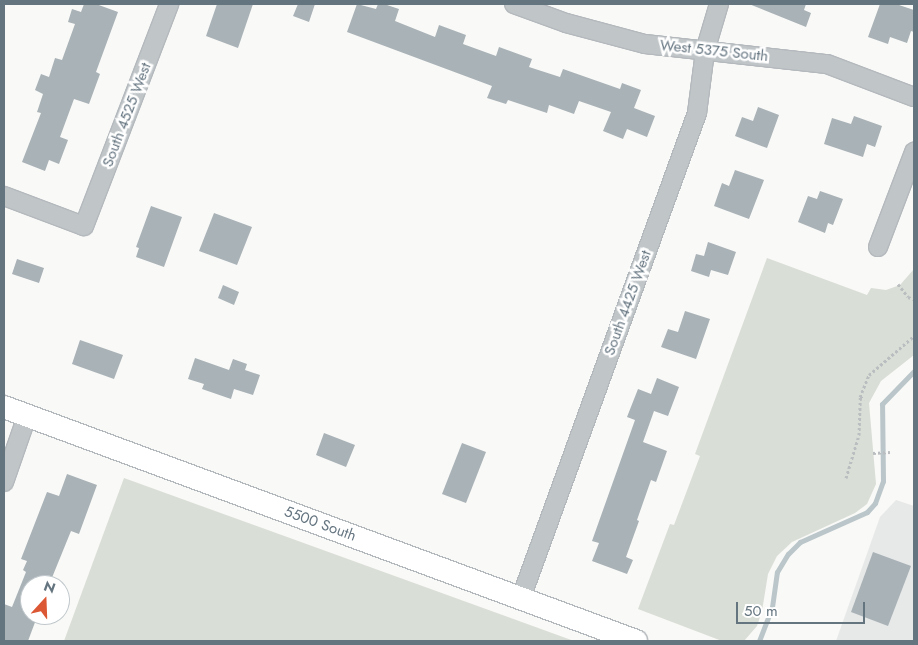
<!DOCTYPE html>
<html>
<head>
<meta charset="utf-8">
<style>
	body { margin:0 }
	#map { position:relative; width:918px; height:645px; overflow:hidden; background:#f9f9f7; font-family:Jost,sans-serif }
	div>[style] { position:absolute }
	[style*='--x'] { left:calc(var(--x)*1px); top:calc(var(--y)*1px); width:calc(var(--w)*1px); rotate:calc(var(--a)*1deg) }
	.built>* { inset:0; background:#e7e8e8 }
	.green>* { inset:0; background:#d9ded6 }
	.stream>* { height:5px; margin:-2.5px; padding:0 2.5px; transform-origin:2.5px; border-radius:2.5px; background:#bac6ca }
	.building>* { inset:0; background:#a9b2b7 }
	.path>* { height:3px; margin-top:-1.5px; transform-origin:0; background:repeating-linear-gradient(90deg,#bbbec0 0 2.5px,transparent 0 5px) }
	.roads { filter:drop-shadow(1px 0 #b4b9bd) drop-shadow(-1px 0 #b4b9bd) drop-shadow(0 1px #b4b9bd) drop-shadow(0 -1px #b4b9bd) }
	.minor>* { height:18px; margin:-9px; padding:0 9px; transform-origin:9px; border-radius:9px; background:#c0c5c8 }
	.major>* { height:22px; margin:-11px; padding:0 11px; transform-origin:11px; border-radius:11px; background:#fff }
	span { translate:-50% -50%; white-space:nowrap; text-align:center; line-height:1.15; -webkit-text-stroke:5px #fff; paint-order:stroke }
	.street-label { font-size:15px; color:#657580 }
	.frame { position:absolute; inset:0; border:5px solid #657580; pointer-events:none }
	.north { position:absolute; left:20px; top:575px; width:50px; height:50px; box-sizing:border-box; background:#fff; border:1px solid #c1c8cc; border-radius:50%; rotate:20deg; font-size:14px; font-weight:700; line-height:20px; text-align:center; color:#657580 }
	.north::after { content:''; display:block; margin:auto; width:18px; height:22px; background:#dc5734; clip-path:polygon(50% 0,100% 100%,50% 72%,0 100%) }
	.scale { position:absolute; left:736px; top:602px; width:129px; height:22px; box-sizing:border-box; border:2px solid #657580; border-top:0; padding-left:6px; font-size:15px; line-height:18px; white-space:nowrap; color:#657580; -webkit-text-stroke:4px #fff; paint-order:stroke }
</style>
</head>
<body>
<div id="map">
	<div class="built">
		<div style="clip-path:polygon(896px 500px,914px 506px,914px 641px,836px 641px,880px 517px)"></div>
	</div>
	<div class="green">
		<div style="clip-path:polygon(767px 258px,867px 295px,871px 288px,886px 290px,900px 285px,914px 269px,914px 355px,881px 381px,869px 403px,876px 484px,867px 504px,855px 513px,792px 542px,777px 556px,768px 574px,762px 611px,757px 626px,744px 641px,722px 641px,638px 609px,670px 524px,674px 525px,700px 456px,695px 454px)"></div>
		<div style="clip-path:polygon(124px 478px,574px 641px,64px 641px)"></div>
	</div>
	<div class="stream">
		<div style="--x:759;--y:641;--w:36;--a:-69"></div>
		<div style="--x:772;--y:607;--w:35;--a:-82"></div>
		<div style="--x:777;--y:572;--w:21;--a:-59"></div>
		<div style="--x:788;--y:554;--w:17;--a:-45"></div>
		<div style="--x:800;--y:542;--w:73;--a:-24.1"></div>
		<div style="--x:867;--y:512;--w:12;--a:-48"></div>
		<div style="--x:875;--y:503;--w:23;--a:-70"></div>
		<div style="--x:883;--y:481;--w:77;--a:-90.7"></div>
		<div style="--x:882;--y:404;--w:46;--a:-45.9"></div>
	</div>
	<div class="building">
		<div style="clip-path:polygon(84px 4px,96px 4px,118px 12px,96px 72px,100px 74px,89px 104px,74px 99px,60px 137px,68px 140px,59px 164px,49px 160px,45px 171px,22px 162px,41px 113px,37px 112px,43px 94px,35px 90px,41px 74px,49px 77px,55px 58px,62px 60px,75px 24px,68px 22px,72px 9px,81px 12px)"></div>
		<div style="clip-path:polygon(217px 4px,253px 4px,238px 48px,206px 36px)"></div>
		<div style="clip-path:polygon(298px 4px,315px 4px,309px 22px,293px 16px)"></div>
		<div style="clip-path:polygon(357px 4px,376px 9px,378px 4px,384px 4px,399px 9px,395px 21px,435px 37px,439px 25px,466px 35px,463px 44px,496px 56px,499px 47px,532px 59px,529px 67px,560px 77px,563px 69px,620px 89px,622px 83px,641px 90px,634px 108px,655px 116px,647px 137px,627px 129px,623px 139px,603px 131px,611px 112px,579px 101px,574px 114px,549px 105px,547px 113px,508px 100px,506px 104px,487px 98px,492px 86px,347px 32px)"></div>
		<div style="clip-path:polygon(749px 4px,806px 4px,804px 10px,811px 13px,806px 27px)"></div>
		<div style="clip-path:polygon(880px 4px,896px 4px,914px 10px,914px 32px,911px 31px,907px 43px,890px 37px,888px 44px,868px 37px)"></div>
		<div style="clip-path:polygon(758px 107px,779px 115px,767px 148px,735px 136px,742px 117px,753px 121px)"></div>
		<div style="clip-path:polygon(854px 116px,882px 126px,875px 147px,867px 144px,863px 157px,824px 144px,832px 118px,851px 124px)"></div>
		<div style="clip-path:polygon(735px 170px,764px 180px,749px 219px,714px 206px,722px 183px,729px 186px)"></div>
		<div style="clip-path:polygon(820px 191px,843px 199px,833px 225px,828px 223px,825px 233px,798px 222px,808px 196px,817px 199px)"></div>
		<div style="clip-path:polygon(151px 206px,182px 217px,164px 267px,136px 257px,139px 248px,136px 247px)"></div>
		<div style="clip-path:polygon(214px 213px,252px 227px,237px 265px,199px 251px)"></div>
		<div style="clip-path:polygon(708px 242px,736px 252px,728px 275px,711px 270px,709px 277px,691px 271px,696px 254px,704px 256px)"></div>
		<div style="clip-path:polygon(17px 259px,44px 268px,39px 283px,12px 274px)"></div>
		<div style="clip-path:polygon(223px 285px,239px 292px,234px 305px,218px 298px)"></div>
		<div style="clip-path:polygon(685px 311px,710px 319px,696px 359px,661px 347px,668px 329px,678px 332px)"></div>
		<div style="clip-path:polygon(80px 340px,123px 355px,114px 379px,72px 364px)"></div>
		<div style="clip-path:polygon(195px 358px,229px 370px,233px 359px,247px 364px,245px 370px,260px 375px,253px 395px,234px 389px,231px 399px,202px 389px,204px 384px,188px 379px)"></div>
		<div style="clip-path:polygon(657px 378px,679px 387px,668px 416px,654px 411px,643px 442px,667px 451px,656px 482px,651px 480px,637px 520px,639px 521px,626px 557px,633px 560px,627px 574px,592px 561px,599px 543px,592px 541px,635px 420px,627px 417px,638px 389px,651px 394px)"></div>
		<div style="clip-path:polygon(324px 433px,355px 445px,346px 467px,316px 455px)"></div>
		<div style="clip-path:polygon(462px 443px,486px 452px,466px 503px,442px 494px)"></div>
		<div style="clip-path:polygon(67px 474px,97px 485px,79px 534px,71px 531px,49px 585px,30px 585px,30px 615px,37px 617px,28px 641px,4px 641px,4px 604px,12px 607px,26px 572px,23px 570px,27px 561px,21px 559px,47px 492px,59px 496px)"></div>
		<div style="clip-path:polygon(873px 552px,911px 566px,888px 626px,851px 612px)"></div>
	</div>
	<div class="path">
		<div style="--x:898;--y:284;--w:16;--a:52"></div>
		<div style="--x:908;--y:297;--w:6;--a:18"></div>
		<div style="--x:860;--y:397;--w:5;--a:22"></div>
		<div style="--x:873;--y:453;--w:17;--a:-3"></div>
		<div style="--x:846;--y:478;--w:45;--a:-73.2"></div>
		<div style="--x:859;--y:435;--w:38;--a:-88"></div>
		<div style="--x:860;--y:397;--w:24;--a:-68"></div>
		<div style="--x:869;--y:375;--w:60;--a:-40.9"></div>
	</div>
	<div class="roads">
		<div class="minor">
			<div style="--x:514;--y:4;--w:55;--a:20.1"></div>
			<div style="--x:566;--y:23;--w:82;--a:14.9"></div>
			<div style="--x:645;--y:44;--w:183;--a:6.3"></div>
			<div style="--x:827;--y:64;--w:93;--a:20.8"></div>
			<div style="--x:4;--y:196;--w:85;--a:20.6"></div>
			<div style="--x:84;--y:226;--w:238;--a:-69"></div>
			<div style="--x:878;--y:247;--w:102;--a:-69.2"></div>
			<div style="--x:4;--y:482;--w:70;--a:-70.8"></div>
			<div style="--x:521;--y:598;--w:516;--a:-70.05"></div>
			<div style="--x:697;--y:113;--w:63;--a:-82.6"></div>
			<div style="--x:705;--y:51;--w:49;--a:-73.4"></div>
		</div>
		<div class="major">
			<div style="--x:4;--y:407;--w:674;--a:20.32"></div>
		</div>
	</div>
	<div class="street-label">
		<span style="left:714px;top:51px;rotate:6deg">West 5375 South</span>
		<span style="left:127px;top:115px;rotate:-69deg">South 4525 West</span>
		<span style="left:628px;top:303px;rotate:-70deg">South 4425 West</span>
		<span style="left:320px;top:524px;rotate:20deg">5500 South</span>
	</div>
	<div class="frame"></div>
	<div class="north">N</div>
	<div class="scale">50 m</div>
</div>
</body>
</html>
